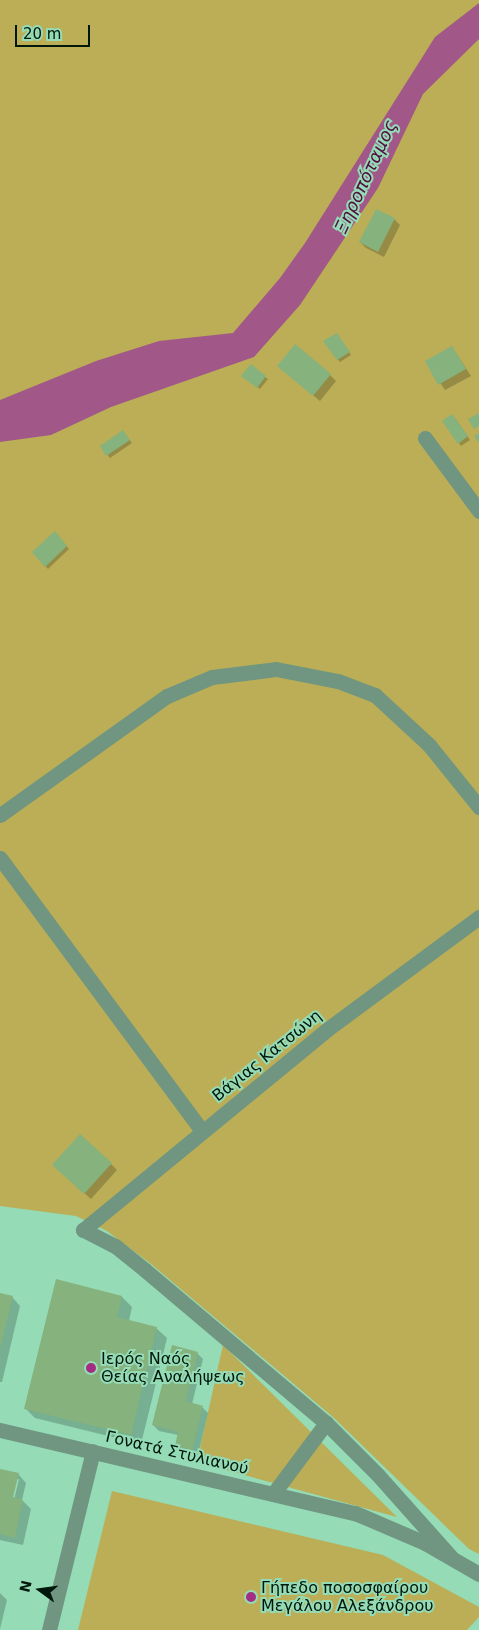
<!DOCTYPE html>
<html>
<head>
<meta charset="utf-8">
<style>
	body { margin:0 }
	#map { position:relative; width:479px; height:1630px; overflow:hidden; background:#94dbb6; font-family:"DejaVu Sans",sans-serif }
	div>[style] { position:absolute }
	[style*='--x'] { left:calc(var(--x)*1px); top:calc(var(--y)*1px); width:calc(var(--w)*1px); rotate:calc(var(--a)*1deg) }
	.green>* { inset:0; background:#bbae56 }
	.water>* { inset:0; background:#a15889 }
	.shadow>* { inset:0; background:#0003 }
	.building>* { inset:0; background:#85b27d }
	.minor>* { height:15px; margin:-7.5px; padding:0 7.5px; transform-origin:7.5px; border-radius:7.5px; background:#709681 }
	.dots>* { width:14px; height:14px; translate:-50% -50%; box-sizing:border-box; border:2px solid #94dbb6; border-radius:50% }
	span { translate:-50% -50%; white-space:nowrap; text-align:center; line-height:1.15; -webkit-text-stroke:4px #94dbb6; paint-order:stroke }
	.street-label { font-size:16px; color:#00170b }
	.poi-label { font-size:16px; color:#00170b }
	.left { translate:0 -50%; text-align:left }
	.water-label { font-size:18px; color:#530d41; font-style:italic }
	.north { position:absolute; left:15px; top:1565px; width:50px; height:50px; -webkit-text-stroke:4px #94dbb6; paint-order:stroke; rotate:284deg; font-size:14px; font-weight:700; line-height:20px; text-align:center; color:#00170b }
	.north::after { content:''; display:block; margin:auto; width:18px; height:22px; background:#00170b; clip-path:polygon(50% 0,100% 100%,50% 72%,0 100%) }
	.scale { position:absolute; left:15px; top:25px; width:75px; height:22px; box-sizing:border-box; border:2px solid #00170b; border-top:0; padding-left:6px; font-size:15px; line-height:18px; white-space:nowrap; color:#00170b; -webkit-text-stroke:4px #94dbb6; paint-order:stroke }
</style>
</head>
<body>
<div id="map">
	<div class="green">
		<div style="clip-path:polygon(0 0,479px 0,479px 1554px,469px 1549px,333px 1417px,151px 1264px,107px 1231px,76px 1216px,0 1206px)"></div>
		<div style="clip-path:polygon(223px 1345px,397px 1517px,197px 1462px)"></div>
		<div style="clip-path:polygon(112px 1491px,383px 1555px,479px 1607px,479px 1617px,467px 1630px,78px 1630px)"></div>
	</div>
	<div class="water">
		<div style="clip-path:polygon(479px 3px,479px 39px,423px 94px,378px 188px,300px 305px,254px 357px,111px 407px,51px 435px,0 442px,0 400px,96px 361px,159px 341px,233px 333px,280px 278px,305px 243px,435px 37px)"></div>
	</div>
	<div class="shadow">
		<div style="clip-path:polygon(394px 219px,400px 225px,384px 257px,366px 248px,360px 242px)"></div>
		<div style="clip-path:polygon(339px 337px,351px 355px,340px 362px,325px 342px)"></div>
		<div style="clip-path:polygon(452px 347px,471px 376px,445px 390px,426px 362px)"></div>
		<div style="clip-path:polygon(285px 372px,330px 375px,336px 381px,320px 401px)"></div>
		<div style="clip-path:polygon(265px 377px,268px 379px,260px 389px,246px 378px)"></div>
		<div style="clip-path:polygon(455px 418px,470px 440px,461px 446px,459px 443px)"></div>
		<div style="clip-path:polygon(125px 434px,132px 443px,110px 458px,101px 446px)"></div>
		<div style="clip-path:polygon(55px 533px,69px 549px,48px 569px,33px 552px)"></div>
		<div style="clip-path:polygon(111px 1164px,117px 1170px,91px 1199px,60px 1171px)"></div>
		<div style="clip-path:polygon(57px 1281px,122px 1297px,132px 1307px,129px 1321px,156px 1328px,167px 1338px,141px 1444px,35px 1418px,25px 1408px)"></div>
		<div style="clip-path:polygon(0 1295px,12px 1297px,20px 1306px,2px 1382px,0 1382px)"></div>
		<div style="clip-path:polygon(197px 1353px,203px 1359px,192px 1404px,202px 1407px,208px 1413px,198px 1455px,182px 1451px,176px 1445px,178px 1435px,159px 1431px,153px 1425px)"></div>
		<div style="clip-path:polygon(evenodd,0 1470px,18px 1474px,26px 1483px,22px 1500px,31px 1509px,23px 1545px,0 1540px,0 1470px,16px 1479px,19px 1479px,13px 1504px,10px 1503px,16px 1479px)"></div>
		<div style="clip-path:polygon(0 1593px,7px 1600px,0 1629px)"></div>
	</div>
	<div class="building">
		<div style="clip-path:polygon(376px 209px,395px 218px,378px 252px,359px 242px)"></div>
		<div style="clip-path:polygon(337px 333px,350px 352px,337px 360px,323px 341px)"></div>
		<div style="clip-path:polygon(295px 344px,331px 374px,313px 396px,277px 366px)"></div>
		<div style="clip-path:polygon(452px 346px,466px 369px,438px 385px,425px 361px)"></div>
		<div style="clip-path:polygon(251px 364px,266px 376px,257px 388px,241px 376px)"></div>
		<div style="clip-path:polygon(479px 413px,479px 426px,474px 429px,468px 419px)"></div>
		<div style="clip-path:polygon(452px 414px,468px 436px,458px 444px,442px 421px)"></div>
		<div style="clip-path:polygon(123px 430px,130px 440px,106px 456px,100px 446px)"></div>
		<div style="clip-path:polygon(479px 433px,479px 443px,474px 436px)"></div>
		<div style="clip-path:polygon(55px 531px,67px 546px,45px 567px,32px 552px)"></div>
		<div style="clip-path:polygon(80px 1134px,112px 1163px,84px 1194px,52px 1165px)"></div>
		<div style="clip-path:polygon(56px 1279px,122px 1296px,117px 1317px,157px 1327px,131px 1435px,24px 1409px)"></div>
		<div style="clip-path:polygon(0 1293px,13px 1296px,1px 1346px,0 1346px)"></div>
		<div style="clip-path:polygon(172px 1345px,198px 1352px,186px 1401px,203px 1406px,192px 1450px,175px 1446px,178px 1432px,152px 1425px)"></div>
		<div style="clip-path:polygon(0 1469px,19px 1473px,13px 1497px,23px 1500px,15px 1538px,0 1534px)"></div>
	</div>
	<div class="minor">
		<div style="--x:425;--y:438;--w:91;--a:53.5"></div>
		<div style="--x:0;--y:815;--w:205;--a:-35.5"></div>
		<div style="--x:167;--y:696;--w:49;--a:-22.9"></div>
		<div style="--x:212;--y:677;--w:64;--a:-7.1"></div>
		<div style="--x:276;--y:669;--w:63;--a:11"></div>
		<div style="--x:338;--y:681;--w:40;--a:21"></div>
		<div style="--x:375;--y:695;--w:74;--a:42.8"></div>
		<div style="--x:429;--y:745;--w:80;--a:51.1"></div>
		<div style="--x:0;--y:858;--w:340;--a:53.5"></div>
		<div style="--x:0;--y:1430;--w:365;--a:13.2"></div>
		<div style="--x:355;--y:1513;--w:76;--a:23.2"></div>
		<div style="--x:425;--y:1543;--w:62;--a:29.9"></div>
		<div style="--x:273;--y:1494;--w:89;--a:-53.3"></div>
		<div style="--x:451;--y:1557;--w:110;--a:-131.7"></div>
		<div style="--x:378;--y:1475;--w:74;--a:-135"></div>
		<div style="--x:326;--y:1423;--w:237;--a:-139.8"></div>
		<div style="--x:145;--y:1270;--w:38;--a:-141"></div>
		<div style="--x:115;--y:1246;--w:36;--a:-153"></div>
		<div style="--x:83;--y:1230;--w:318;--a:-39.4"></div>
		<div style="--x:329;--y:1028;--w:187;--a:-36.5"></div>
		<div style="--x:49;--y:1630;--w:184;--a:-76.2"></div>
	</div>
	<div class="dots">
		<div style="left:91px;top:1368px;background:#a42c83"></div>
		<div style="left:251px;top:1597px;background:#a42c83"></div>
	</div>
	<div class="street-label">
		<span style="left:267px;top:1056px;rotate:-39deg">Βάγιας Κατσώνη</span>
		<span style="left:177px;top:1453px;rotate:13deg">Γονατά Στυλιανού</span>
	</div>
	<div class="poi-label">
		<span class="left" style="left:101px;top:1368px">Ιερός Ναός<br>Θείας Αναλήψεως</span>
		<span class="left" style="left:261px;top:1597px">Γήπεδο ποσοσφαίρου<br>Μεγάλου Αλεξάνδρου</span>
	</div>
	<div class="water-label">
		<span style="left:366px;top:177px;rotate:-65deg">Ξηροπόταμος</span>
	</div>
	<div class="north">N</div>
	<div class="scale">20 m</div>
</div>
</body>
</html>
